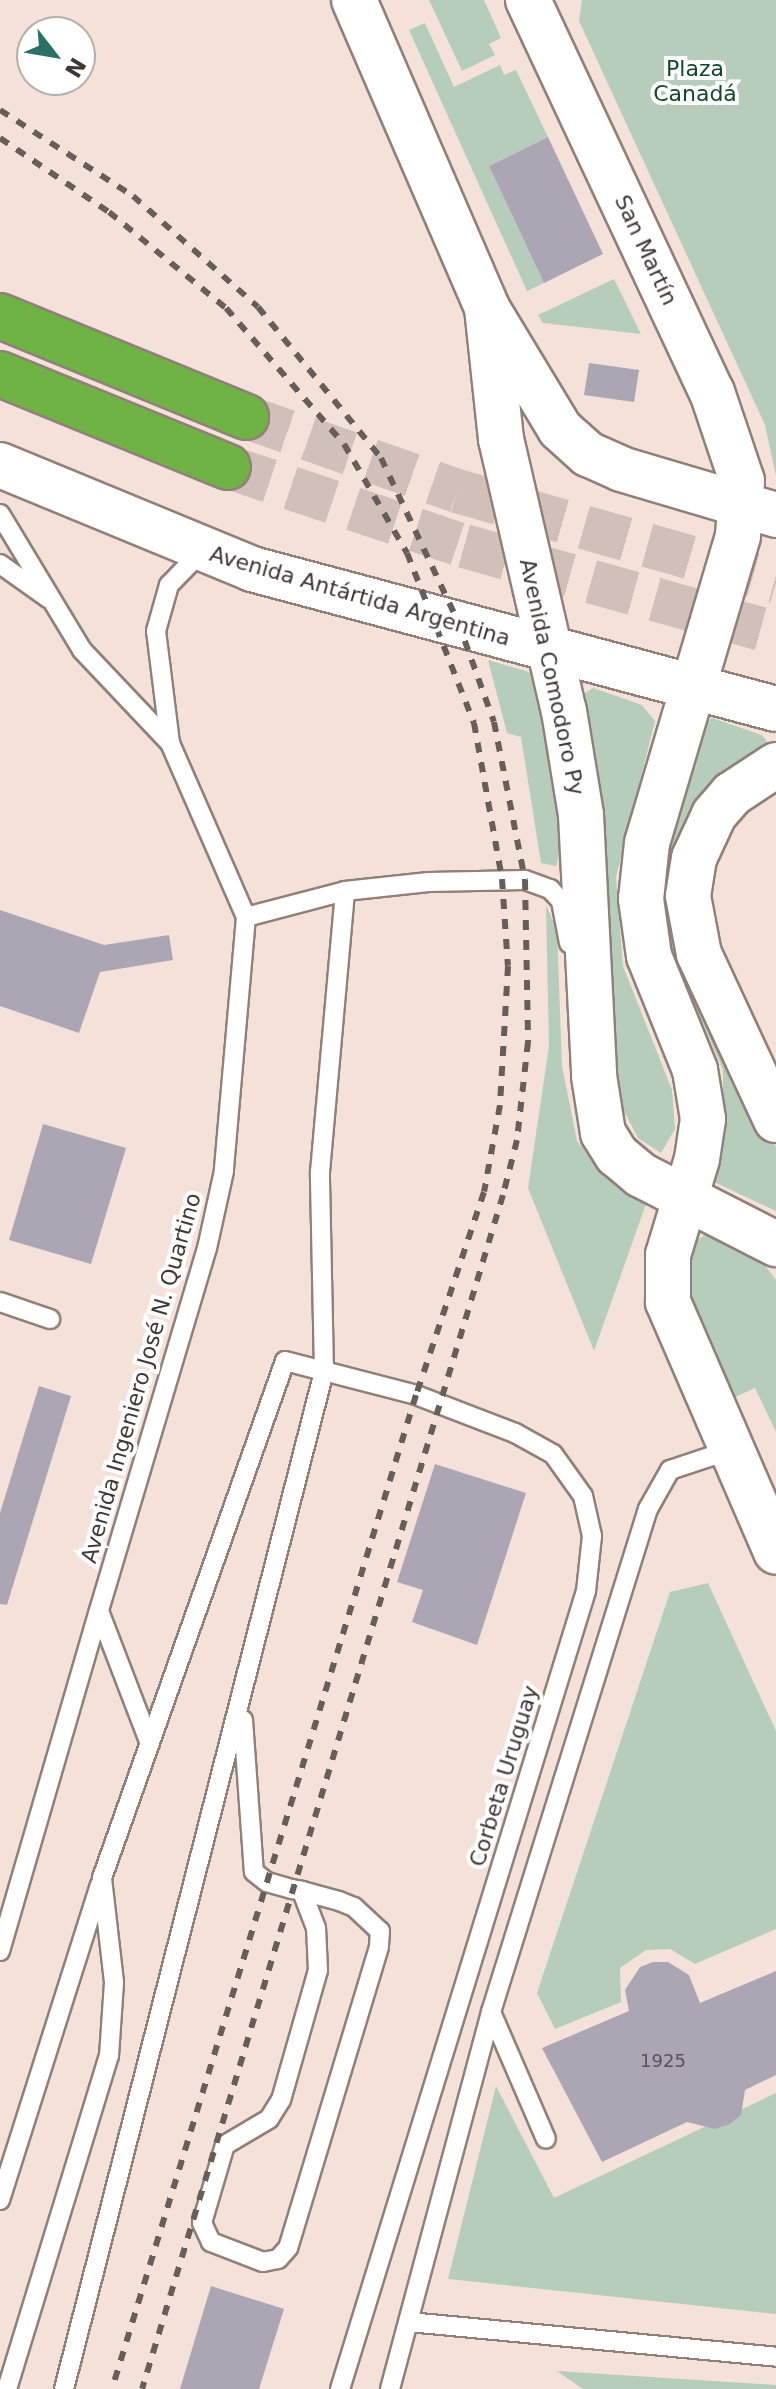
<!DOCTYPE html>
<html>
<head>
<meta charset="utf-8">
<style>
	body { margin:0 }
	#map { position:relative; width:776px; height:2389px; overflow:hidden; background:#f4e2da; font-family:"DejaVu Sans",sans-serif }
	div>[style] { position:absolute }
	[style*='--x'] { left:calc(var(--x)*1px); top:calc(var(--y)*1px); width:calc(var(--w)*1px); rotate:calc(var(--a)*1deg) }
	.green>* { inset:0; background:#b6cdbb }
	.building>* { inset:0; background:#aca5b4 }
	.highway-tunnel>* { height:44px; margin-top:-22px; transform-origin:0; background:repeating-linear-gradient(90deg,#d0c0b9 0 44px,transparent 0 66px) }
	.roads { filter:drop-shadow(2px 0 #908078) drop-shadow(-2px 0 #908078) drop-shadow(0 2px #908078) drop-shadow(0 -2px #908078) }
	.lane>* { height:18px; margin:-9px; padding:0 9px; transform-origin:9px; border-radius:9px; background:#fff }
	.secondary>* { height:44px; margin:-22px; padding:0 22px; transform-origin:22px; border-radius:22px; background:#fff }
	.highway>* { height:44px; margin:-22px; padding:0 22px; transform-origin:22px; border-radius:22px; background:#6fb344 }
	.rail>* { height:6px; margin-top:-3px; transform-origin:0; background:repeating-linear-gradient(90deg,#675e5a 0 10px,transparent 0 20px) }
	span { translate:-50% -50%; white-space:nowrap; text-align:center; line-height:1.15; -webkit-text-stroke:8px #fff; paint-order:stroke }
	.number-label { font-size:18px; color:#5a5254 }
	.number-label span { -webkit-text-stroke-width:0 }
	.park-label { font-size:22px; color:#114a28 }
	.street-label { font-size:22px; color:#3e3734 }
	.north { position:absolute; left:16px; top:16px; width:80px; height:80px; box-sizing:border-box; background:#fff; border:2px solid #b2afae; border-radius:50%; rotate:121deg; font-size:22px; font-weight:700; line-height:32px; text-align:center; color:#3e3734 }
	.north::after { content:''; display:block; margin:auto; width:28px; height:36px; background:#2a7065; clip-path:polygon(50% 0,100% 100%,50% 72%,0 100%) }
</style>
</head>
<body>
<div id="map">
	<div class="green">
		<div style="clip-path:polygon(429px 0,484px 0,501px 38px,489px 44px,495px 55px,462px 71px)"></div>
		<div style="clip-path:polygon(582px 0,776px 0,776px 476px,765px 425px,579px 21px)"></div>
		<div style="clip-path:polygon(425px 23px,454px 87px,500px 65px,504px 75px,516px 70px,548px 137px,489px 166px,544px 283px,527px 291px,409px 30px)"></div>
		<div style="clip-path:polygon(614px 279px,641px 334px,543px 323px,538px 315px)"></div>
		<div style="clip-path:polygon(488px 660px,529px 672px,546px 698px,562px 847px,556px 866px,541px 863px,521px 737px,507px 733px)"></div>
		<div style="clip-path:polygon(593px 688px,642px 705px,655px 721px,616px 877px,623px 966px,672px 1090px,675px 1129px,661px 1153px,638px 1138px,614px 1092px,582px 695px)"></div>
		<div style="clip-path:polygon(712px 718px,762px 735px,768px 743px,725px 770px,708px 789px,681px 831px,674px 860px,724px 1035px,776px 1147px,776px 1211px,712px 1181px,723px 1131px,723px 1070px,669px 943px,659px 878px,702px 727px)"></div>
		<div style="clip-path:polygon(546px 905px,557px 930px,562px 1066px,577px 1141px,591px 1159px,646px 1204px,594px 1351px,528px 1188px,549px 1046px)"></div>
		<div style="clip-path:polygon(708px 1233px,762px 1261px,776px 1280px,776px 1432px,755px 1388px,733px 1398px,686px 1290px,683px 1259px,694px 1242px)"></div>
		<div style="clip-path:polygon(708px 1583px,776px 1731px,776px 1929px,695px 1964px,670px 1949px,646px 1950px,620px 1968px,621px 2002px,555px 2029px,537px 1993px,670px 1592px)"></div>
		<div style="clip-path:polygon(496px 2086px,554px 2198px,776px 2093px,776px 2314px,448px 2279px)"></div>
		<div style="clip-path:polygon(557px 2371px,776px 2385px,776px 2389px,583px 2389px)"></div>
	</div>
	<div class="building">
		<div style="clip-path:polygon(548px 137px,603px 254px,544px 283px,489px 166px)"></div>
		<div style="clip-path:polygon(589px 363px,639px 370px,634px 402px,584px 395px)"></div>
		<div style="clip-path:polygon(0 910px,104px 945px,169px 935px,173px 960px,100px 972px,79px 1033px,0 1006px)"></div>
		<div style="clip-path:polygon(43px 1124px,126px 1148px,91px 1264px,9px 1240px)"></div>
		<div style="clip-path:polygon(39px 1386px,71px 1396px,7px 1605px,0 1604px,0 1513px)"></div>
		<div style="clip-path:polygon(435px 1464px,526px 1493px,477px 1645px,412px 1622px,423px 1590px,397px 1582px)"></div>
		<div style="clip-path:polygon(653px 1962px,668px 1962px,689px 1975px,700px 2003px,776px 1971px,776px 2075px,745px 2090px,741px 2115px,730px 2124px,715px 2129px,687px 2122px,602px 2162px,542px 2048px,629px 2011px,625px 1990px,640px 1967px)"></div>
		<div style="clip-path:polygon(211px 2286px,284px 2309px,259px 2389px,180px 2389px)"></div>
	</div>
	<div class="highway-tunnel">
		<div style="--x:246;--y:417;--w:224;--a:19.3"></div>
		<div style="--x:457;--y:491;--w:332;--a:15.9"></div>
		<div style="--x:228;--y:467;--w:249;--a:18.5"></div>
		<div style="--x:464;--y:546;--w:324;--a:15.6"></div>
	</div>
	<div class="roads">
		<div class="lane">
			<div style="--x:0;--y:514;--w:159;--a:58.9"></div>
			<div style="--x:82;--y:650;--w:128;--a:46.6"></div>
			<div style="--x:170;--y:743;--w:190;--a:66.4"></div>
			<div style="--x:246;--y:917;--w:255;--a:95"></div>
			<div style="--x:224;--y:1171;--w:79;--a:102.4"></div>
			<div style="--x:207;--y:1248;--w:379;--a:106.6"></div>
			<div style="--x:99;--y:1611;--w:142;--a:69"></div>
			<div style="--x:0;--y:564;--w:59;--a:35.3"></div>
			<div style="--x:170;--y:743;--w:113;--a:-97.1"></div>
			<div style="--x:156;--y:631;--w:48;--a:-74.2"></div>
			<div style="--x:169;--y:585;--w:46;--a:-45.9"></div>
			<div style="--x:246;--y:917;--w:102;--a:-14.7"></div>
			<div style="--x:345;--y:891;--w:84;--a:-6.1"></div>
			<div style="--x:429;--y:882;--w:96;--a:-1.2"></div>
			<div style="--x:525;--y:880;--w:27;--a:20"></div>
			<div style="--x:550;--y:889;--w:16;--a:47"></div>
			<div style="--x:561;--y:901;--w:43;--a:79.2"></div>
			<div style="--x:0;--y:1302;--w:53;--a:18.8"></div>
			<div style="--x:243;--y:1720;--w:152;--a:85.9"></div>
			<div style="--x:254;--y:1872;--w:16;--a:38"></div>
			<div style="--x:267;--y:1882;--w:26;--a:16"></div>
			<div style="--x:292;--y:1889;--w:10;--a:11"></div>
			<div style="--x:302;--y:1891;--w:38;--a:15"></div>
			<div style="--x:339;--y:1901;--w:16;--a:22"></div>
			<div style="--x:354;--y:1907;--w:35;--a:43"></div>
			<div style="--x:380;--y:1931;--w:16;--a:94"></div>
			<div style="--x:379;--y:1947;--w:314;--a:106.8"></div>
			<div style="--x:288;--y:2248;--w:15;--a:132"></div>
			<div style="--x:278;--y:2259;--w:15;--a:169"></div>
			<div style="--x:263;--y:2262;--w:56;--a:-159"></div>
			<div style="--x:211;--y:2242;--w:21;--a:-115"></div>
			<div style="--x:202;--y:2223;--w:81;--a:-73.6"></div>
			<div style="--x:225;--y:2145;--w:51;--a:-30.6"></div>
			<div style="--x:269;--y:2119;--w:22;--a:-58"></div>
			<div style="--x:281;--y:2100;--w:135;--a:-74.1"></div>
			<div style="--x:318;--y:1970;--w:42;--a:-92.7"></div>
			<div style="--x:316;--y:1928;--w:40;--a:-111"></div>
			<div style="--x:0;--y:1951;--w:354;--a:-73.8"></div>
			<div style="--x:491;--y:2012;--w:138;--a:66.6"></div>
			<div style="--x:0;--y:2200;--w:330;--a:-72.4"></div>
			<div style="--x:409;--y:2322;--w:369;--a:5.4"></div>
			<div style="--x:7;--y:2389;--w:348;--a:-73"></div>
			<div style="--x:109;--y:2056;--w:74;--a:-86.1"></div>
			<div style="--x:114;--y:1982;--w:105;--a:-96.6"></div>
			<div style="--x:102;--y:1878;--w:548;--a:-70.51"></div>
			<div style="--x:285;--y:1361;--w:135;--a:14.5"></div>
			<div style="--x:416;--y:1395;--w:106;--a:21"></div>
			<div style="--x:515;--y:1433;--w:43;--a:28.9"></div>
			<div style="--x:553;--y:1454;--w:52;--a:54.5"></div>
			<div style="--x:583;--y:1496;--w:41;--a:77.3"></div>
			<div style="--x:592;--y:1536;--w:55;--a:96.2"></div>
			<div style="--x:586;--y:1591;--w:835;--a:107.13"></div>
			<div style="--x:64;--y:2389;--w:1051;--a:-75.67"></div>
			<div style="--x:324;--y:1371;--w:199;--a:-91.2"></div>
			<div style="--x:320;--y:1172;--w:282;--a:-84.9"></div>
			<div style="--x:390;--y:2389;--w:390;--a:-75"></div>
			<div style="--x:491;--y:2012;--w:527;--a:-72.67"></div>
			<div style="--x:648;--y:1509;--w:45;--a:-60.6"></div>
			<div style="--x:670;--y:1470;--w:63;--a:-18.4"></div>
		</div>
		<div class="secondary">
			<div style="--x:354;--y:0;--w:335;--a:66.6"></div>
			<div style="--x:487;--y:308;--w:141;--a:58.9"></div>
			<div style="--x:560;--y:429;--w:38;--a:42"></div>
			<div style="--x:588;--y:454;--w:36;--a:24"></div>
			<div style="--x:621;--y:469;--w:162;--a:16.5"></div>
			<div style="--x:528;--y:0;--w:433;--a:64.9"></div>
			<div style="--x:712;--y:392;--w:94;--a:71.4"></div>
			<div style="--x:742;--y:481;--w:55;--a:94.2"></div>
			<div style="--x:738;--y:536;--w:320;--a:106.5"></div>
			<div style="--x:647;--y:843;--w:56;--a:96.1"></div>
			<div style="--x:641;--y:899;--w:58;--a:82"></div>
			<div style="--x:649;--y:956;--w:123;--a:68"></div>
			<div style="--x:695;--y:1070;--w:50;--a:80.7"></div>
			<div style="--x:703;--y:1119;--w:40;--a:98.5"></div>
			<div style="--x:697;--y:1159;--w:100;--a:106.8"></div>
			<div style="--x:668;--y:1255;--w:47;--a:90"></div>
			<div style="--x:668;--y:1302;--w:272;--a:66.6"></div>
			<div style="--x:487;--y:308;--w:132;--a:83.9"></div>
			<div style="--x:501;--y:439;--w:279;--a:77"></div>
			<div style="--x:564;--y:711;--w:105;--a:80.7"></div>
			<div style="--x:581;--y:815;--w:261;--a:87.1"></div>
			<div style="--x:594;--y:1076;--w:58;--a:81"></div>
			<div style="--x:603;--y:1133;--w:26;--a:58"></div>
			<div style="--x:617;--y:1155;--w:31;--a:40"></div>
			<div style="--x:641;--y:1175;--w:152;--a:27.1"></div>
			<div style="--x:0;--y:465;--w:273;--a:22.4"></div>
			<div style="--x:252;--y:569;--w:542;--a:14.96"></div>
			<div style="--x:776;--y:765;--w:53;--a:146.6"></div>
			<div style="--x:732;--y:794;--w:28;--a:131"></div>
			<div style="--x:714;--y:815;--w:47;--a:114.9"></div>
			<div style="--x:694;--y:858;--w:38;--a:99"></div>
			<div style="--x:688;--y:896;--w:59;--a:79.3"></div>
			<div style="--x:699;--y:954;--w:183;--a:65.1"></div>
		</div>
		<div class="highway">
			<div style="--x:0;--y:316;--w:266;--a:22.3"></div>
			<div style="--x:0;--y:374;--w:246;--a:22.2"></div>
		</div>
	</div>
	<div class="rail">
		<div style="--x:0;--y:110;--w:158;--a:32.9"></div>
		<div style="--x:133;--y:196;--w:167;--a:41.6"></div>
		<div style="--x:258;--y:307;--w:195;--a:50.8"></div>
		<div style="--x:381;--y:458;--w:181;--a:64.8"></div>
		<div style="--x:458;--y:622;--w:106;--a:70.2"></div>
		<div style="--x:494;--y:722;--w:161;--a:78.9"></div>
		<div style="--x:525;--y:880;--w:162;--a:88.9"></div>
		<div style="--x:528;--y:1042;--w:99;--a:96.4"></div>
		<div style="--x:517;--y:1140;--w:57;--a:104.3"></div>
		<div style="--x:503;--y:1195;--w:1247;--a:106.82"></div>
		<div style="--x:0;--y:138;--w:132;--a:34.2"></div>
		<div style="--x:109;--y:212;--w:151;--a:39.4"></div>
		<div style="--x:226;--y:308;--w:180;--a:49.1"></div>
		<div style="--x:344;--y:444;--w:126;--a:60"></div>
		<div style="--x:407;--y:553;--w:183;--a:68.5"></div>
		<div style="--x:474;--y:723;--w:158;--a:79.8"></div>
		<div style="--x:502;--y:879;--w:87;--a:86.1"></div>
		<div style="--x:508;--y:966;--w:139;--a:93.3"></div>
		<div style="--x:500;--y:1105;--w:88;--a:100.4"></div>
		<div style="--x:484;--y:1192;--w:214;--a:108.5"></div>
		<div style="--x:416;--y:1395;--w:1039;--a:107.01"></div>
	</div>
	<div class="number-label">
		<span style="left:663px;top:2061px">1925</span>
	</div>
	<div class="park-label">
		<span style="left:695px;top:81px">Plaza<br>Canadá</span>
	</div>
	<div class="street-label">
		<span style="left:646px;top:250px;rotate:65deg">San Martín</span>
		<span style="left:360px;top:596px;rotate:16deg">Avenida Antártida Argentina</span>
		<span style="left:552px;top:677px;rotate:78deg">Avenida Comodoro Py</span>
		<span style="left:141px;top:1378px;rotate:-74deg">Avenida Ingeniero José N. Quartino</span>
		<span style="left:504px;top:1776px;rotate:-73deg">Corbeta Uruguay</span>
	</div>
	<div class="north">N</div>
</div>
</body>
</html>
